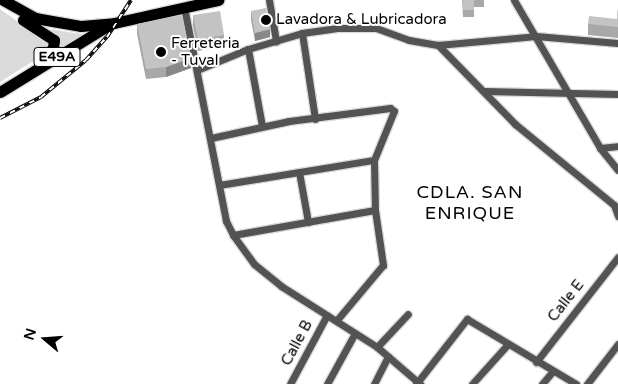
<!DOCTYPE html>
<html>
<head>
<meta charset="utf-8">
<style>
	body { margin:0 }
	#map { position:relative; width:618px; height:384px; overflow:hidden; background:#fff; font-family:"Varela Round",sans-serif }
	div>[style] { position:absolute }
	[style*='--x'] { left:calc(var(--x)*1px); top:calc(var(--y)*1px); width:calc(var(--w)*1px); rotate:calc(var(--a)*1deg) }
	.green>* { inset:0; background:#dadada }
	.roads { filter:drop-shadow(1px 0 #dbdbdb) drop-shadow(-1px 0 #dbdbdb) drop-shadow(0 1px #dbdbdb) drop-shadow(0 -1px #dbdbdb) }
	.street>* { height:7px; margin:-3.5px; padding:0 3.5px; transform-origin:3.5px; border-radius:3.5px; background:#535353 }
	.primary>* { height:11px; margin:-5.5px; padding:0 5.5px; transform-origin:5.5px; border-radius:5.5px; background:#000 }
	.rail>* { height:4px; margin-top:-2px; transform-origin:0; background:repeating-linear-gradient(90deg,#fff 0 5.5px,#000 0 11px); box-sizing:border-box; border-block:1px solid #000 }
	.wall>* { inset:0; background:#a8a8a8 }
	.shaded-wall>* { inset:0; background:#888 }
	.building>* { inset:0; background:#c3c3c3 }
	.dots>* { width:14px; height:14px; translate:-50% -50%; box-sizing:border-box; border:2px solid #fff; border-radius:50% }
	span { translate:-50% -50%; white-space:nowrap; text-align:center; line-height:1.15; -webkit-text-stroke:4px #fff; paint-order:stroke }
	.shield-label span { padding:1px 4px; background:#fff; border:1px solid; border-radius:4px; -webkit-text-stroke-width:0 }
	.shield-label { font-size:14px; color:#000; font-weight:700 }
	.poi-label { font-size:15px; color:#000 }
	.left { translate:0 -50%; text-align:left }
	.street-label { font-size:15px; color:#000 }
	.quarter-label { font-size:18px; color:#000; letter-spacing:1px }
	.north { position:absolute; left:20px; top:314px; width:50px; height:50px; -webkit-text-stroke:4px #fff; paint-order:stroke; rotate:288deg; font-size:14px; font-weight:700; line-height:20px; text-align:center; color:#000 }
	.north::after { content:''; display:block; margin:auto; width:18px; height:22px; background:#000; clip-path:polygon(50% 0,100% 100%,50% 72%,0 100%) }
</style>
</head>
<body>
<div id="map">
	<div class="green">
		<div style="clip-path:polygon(0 9px,49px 44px,43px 55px,0 82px)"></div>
		<div style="clip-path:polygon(47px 29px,82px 34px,84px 35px,54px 55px)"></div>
	</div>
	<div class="roads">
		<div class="street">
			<div style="--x:269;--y:0;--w:42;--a:80.3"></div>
			<div style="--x:514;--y:0;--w:171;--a:59.8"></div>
			<div style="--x:600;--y:148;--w:28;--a:51"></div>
			<div style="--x:184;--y:7;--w:218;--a:78.9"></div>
			<div style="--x:226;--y:221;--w:16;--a:63"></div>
			<div style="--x:233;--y:235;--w:36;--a:54"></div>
			<div style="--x:254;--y:264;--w:35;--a:39"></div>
			<div style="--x:281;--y:286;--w:114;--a:32.4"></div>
			<div style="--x:377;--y:347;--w:57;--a:40.7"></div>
			<div style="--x:302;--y:33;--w:87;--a:81.4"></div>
			<div style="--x:438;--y:45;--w:98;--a:-5.2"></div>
			<div style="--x:536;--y:36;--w:82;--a:4.9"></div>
			<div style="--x:248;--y:49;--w:78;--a:79.7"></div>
			<div style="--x:197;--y:70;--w:55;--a:-22.4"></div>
			<div style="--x:248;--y:49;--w:56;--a:-16.5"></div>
			<div style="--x:302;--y:33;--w:34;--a:-8"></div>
			<div style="--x:336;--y:28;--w:40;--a:0"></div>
			<div style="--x:376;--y:28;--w:35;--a:20"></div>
			<div style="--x:409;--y:40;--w:29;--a:10"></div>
			<div style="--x:438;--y:45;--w:110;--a:45.7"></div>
			<div style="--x:515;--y:124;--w:128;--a:39.3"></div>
			<div style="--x:614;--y:205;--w:12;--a:70"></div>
			<div style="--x:484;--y:91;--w:134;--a:1.3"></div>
			<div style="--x:211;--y:138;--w:80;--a:-12.3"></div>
			<div style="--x:289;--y:121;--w:102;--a:-7.3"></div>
			<div style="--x:390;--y:108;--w:5;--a:37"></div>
			<div style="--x:394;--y:111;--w:53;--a:112.2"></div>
			<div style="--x:374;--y:160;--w:50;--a:88.9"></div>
			<div style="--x:375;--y:210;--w:56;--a:81.7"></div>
			<div style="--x:383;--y:265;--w:73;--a:130"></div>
			<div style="--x:600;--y:148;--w:18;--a:-6"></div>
			<div style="--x:299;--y:172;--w:51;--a:79.8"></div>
			<div style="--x:219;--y:185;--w:157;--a:-9.2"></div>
			<div style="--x:233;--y:235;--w:144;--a:-10"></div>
			<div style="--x:377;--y:347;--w:45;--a:-46.8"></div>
			<div style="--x:536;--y:362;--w:133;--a:-52"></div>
			<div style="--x:290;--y:384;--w:78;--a:-61.8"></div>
			<div style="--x:327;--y:384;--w:58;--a:-61.2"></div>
			<div style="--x:374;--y:384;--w:31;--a:-63"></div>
			<div style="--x:416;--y:384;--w:83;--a:-51.9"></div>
			<div style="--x:467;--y:319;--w:127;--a:30.8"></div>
			<div style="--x:472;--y:384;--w:54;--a:-48"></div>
			<div style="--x:542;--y:384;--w:17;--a:-50"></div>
			<div style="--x:587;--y:384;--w:51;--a:-52.2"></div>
		</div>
		<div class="primary">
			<div style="--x:3;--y:0;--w:37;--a:29"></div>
			<div style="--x:35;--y:18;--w:47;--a:9.9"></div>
			<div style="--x:81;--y:26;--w:33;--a:-5"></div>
			<div style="--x:114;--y:23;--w:107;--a:-12.5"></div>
			<div style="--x:23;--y:20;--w:37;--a:33"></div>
			<div style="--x:54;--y:40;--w:8;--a:97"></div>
			<div style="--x:53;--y:48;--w:18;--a:137"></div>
			<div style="--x:0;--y:92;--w:128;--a:-31.6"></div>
		</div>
	</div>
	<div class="rail">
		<div style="--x:0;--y:118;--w:46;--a:-27.1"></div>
		<div style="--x:41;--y:97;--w:58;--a:-39.4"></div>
		<div style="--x:86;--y:60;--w:31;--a:-48"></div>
		<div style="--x:107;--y:37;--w:44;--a:-57"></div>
	</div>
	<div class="wall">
		<div style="clip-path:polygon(462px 0,484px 0,484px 7px,474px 7px,474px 17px,463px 17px)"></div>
		<div style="clip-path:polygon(618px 8px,618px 38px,588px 35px,588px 24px,617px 19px)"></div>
		<div style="clip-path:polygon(251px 11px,270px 37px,255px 41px,251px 20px)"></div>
		<div style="clip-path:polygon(193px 15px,224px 35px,224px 46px,198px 51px,193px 26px)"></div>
		<div style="clip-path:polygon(137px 24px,191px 68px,166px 77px,146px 79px,137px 34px)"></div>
	</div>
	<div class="shaded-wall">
		<div style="clip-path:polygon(270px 29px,270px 37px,255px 41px,255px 33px)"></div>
		<div style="clip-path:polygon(191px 58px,191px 68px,166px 77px,166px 67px)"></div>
	</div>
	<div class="building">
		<div style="clip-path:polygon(463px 0,474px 0,474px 10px,463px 10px)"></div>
		<div style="clip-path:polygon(266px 8px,270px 29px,255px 33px,251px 11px)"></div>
		<div style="clip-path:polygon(618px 8px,618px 27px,588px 24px,589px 16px,617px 19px)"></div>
		<div style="clip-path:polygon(220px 11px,224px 35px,198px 40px,193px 15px)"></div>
		<div style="clip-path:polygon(182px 15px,191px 58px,166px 67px,146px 69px,137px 24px)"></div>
	</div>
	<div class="dots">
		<div style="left:266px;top:20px;background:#000"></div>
		<div style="left:161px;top:52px;background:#000"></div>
	</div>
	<div class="shield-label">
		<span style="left:57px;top:57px">E49A</span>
	</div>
	<div class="poi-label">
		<span class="left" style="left:276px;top:20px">Lavadora &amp; Lubricadora</span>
		<span class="left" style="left:171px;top:52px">Ferreteria<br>- Tuval</span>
	</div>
	<div class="street-label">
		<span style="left:566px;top:301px;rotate:-52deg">Calle E</span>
		<span style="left:297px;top:343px;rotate:-62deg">Calle B</span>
	</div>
	<div class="quarter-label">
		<span style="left:470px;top:203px">CDLA. SAN<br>ENRIQUE</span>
	</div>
	<div class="north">N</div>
</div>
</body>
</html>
